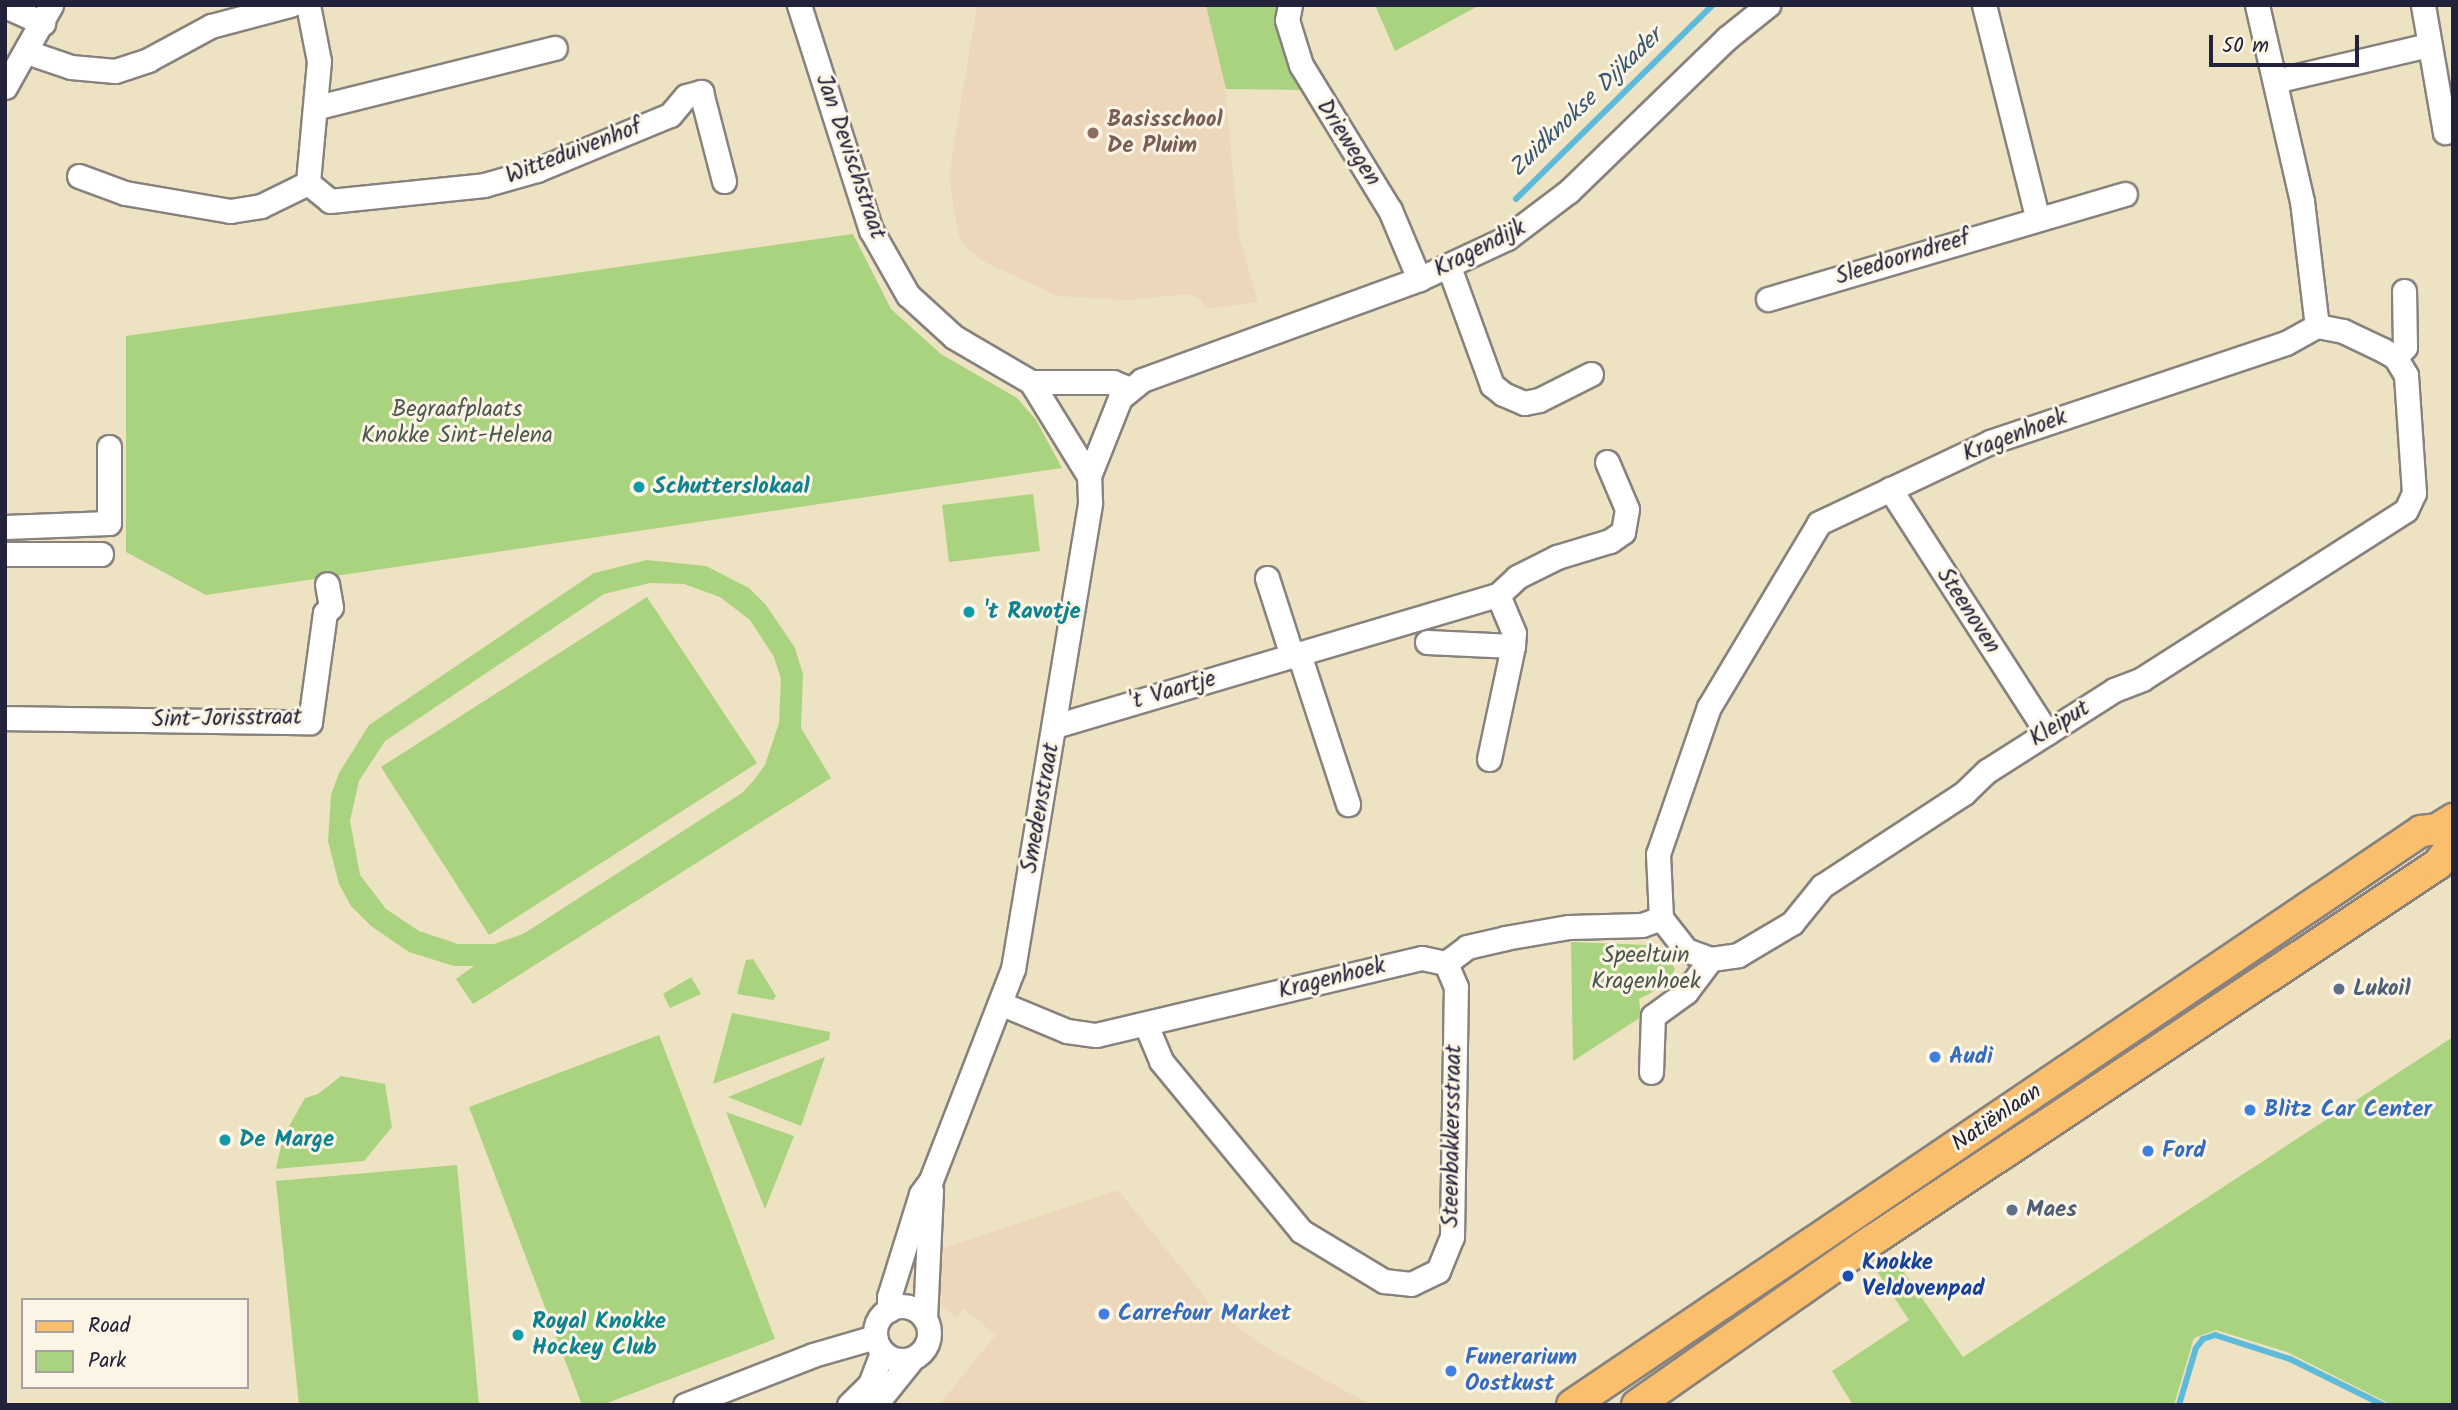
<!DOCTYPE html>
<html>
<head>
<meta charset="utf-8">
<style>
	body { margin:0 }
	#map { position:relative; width:2458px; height:1410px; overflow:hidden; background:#ede2c1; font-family:Kalam,sans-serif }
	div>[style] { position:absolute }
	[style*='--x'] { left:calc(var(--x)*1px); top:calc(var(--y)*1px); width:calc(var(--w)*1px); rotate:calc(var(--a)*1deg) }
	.built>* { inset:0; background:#ecd7ba }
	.green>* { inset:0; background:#aad37f }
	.stream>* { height:6px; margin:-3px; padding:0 3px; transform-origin:3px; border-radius:3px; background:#5ebadb }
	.roads { filter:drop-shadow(2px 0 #88827e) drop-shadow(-2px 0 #88827e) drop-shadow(0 2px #88827e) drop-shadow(0 -2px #88827e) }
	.minor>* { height:23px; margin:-11.5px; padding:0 11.5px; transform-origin:11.5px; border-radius:11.5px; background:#fff }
	.minor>.ring { margin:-11.5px; padding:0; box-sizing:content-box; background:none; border:23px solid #fff; border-radius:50% }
	.major>* { height:30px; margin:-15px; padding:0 15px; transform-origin:15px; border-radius:15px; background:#f9bf6d }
	.dots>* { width:19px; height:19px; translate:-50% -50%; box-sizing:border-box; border:4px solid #fcf5e5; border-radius:50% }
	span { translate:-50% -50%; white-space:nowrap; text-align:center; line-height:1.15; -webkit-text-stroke:6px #fcf5e5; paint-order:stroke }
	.education-label { font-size:23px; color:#785e54; font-weight:700 }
	.left { translate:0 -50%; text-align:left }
	.street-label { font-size:23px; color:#22223b }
	.park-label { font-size:23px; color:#4b574f }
	.culture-label { font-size:23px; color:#0d838f; font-weight:700 }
	.service-label { font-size:23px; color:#4e5e75; font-weight:700 }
	.shop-label { font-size:23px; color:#366cbe; font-weight:700 }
	.transit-label { font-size:23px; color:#164399; font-weight:700 }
	.water-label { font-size:24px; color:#375773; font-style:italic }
	.frame { position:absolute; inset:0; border:7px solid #22223b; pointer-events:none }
	.legend { position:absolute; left:21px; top:1298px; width:228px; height:91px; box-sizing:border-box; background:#fcf5e5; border:2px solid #a5a1a1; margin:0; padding:9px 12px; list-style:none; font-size:21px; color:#22223b }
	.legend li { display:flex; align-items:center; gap:14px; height:35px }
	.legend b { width:35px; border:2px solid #a5a1a1 }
	.scale { position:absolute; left:2209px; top:35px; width:150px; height:32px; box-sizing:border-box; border:4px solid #22223b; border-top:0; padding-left:9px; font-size:21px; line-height:24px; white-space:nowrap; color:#22223b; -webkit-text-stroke:5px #fcf5e5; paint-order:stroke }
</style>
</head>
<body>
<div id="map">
	<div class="built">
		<div style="clip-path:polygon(977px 5px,1206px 5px,1223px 66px,1239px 236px,1258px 302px,1205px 309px,1200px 299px,1187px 294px,1128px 300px,1057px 296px,981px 260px,968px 249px,959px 237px,949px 177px)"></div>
		<div style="clip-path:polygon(1118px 1190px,1212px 1306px,1260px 1344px,1371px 1405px,939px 1405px,996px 1335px,964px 1309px,957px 1317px,937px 1301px,941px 1249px)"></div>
	</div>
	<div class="green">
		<div style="clip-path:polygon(1206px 5px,1280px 5px,1275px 12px,1302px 90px,1226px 89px)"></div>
		<div style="clip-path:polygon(1375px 5px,1480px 5px,1395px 51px)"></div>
		<div style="clip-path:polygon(853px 234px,891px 309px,941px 354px,1017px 398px,1036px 420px,1062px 468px,206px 595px,126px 552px,126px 336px)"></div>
		<div style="clip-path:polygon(1033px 494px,1040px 551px,949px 562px,942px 505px)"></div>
		<div style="clip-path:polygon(evenodd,647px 560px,706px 566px,749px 588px,766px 605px,795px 648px,803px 674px,801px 728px,831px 778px,473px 1004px,456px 979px,474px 966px,454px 966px,409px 952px,371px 926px,351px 906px,339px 884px,328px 841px,331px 795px,339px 773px,369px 725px,594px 573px,647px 560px,650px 583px,684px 584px,720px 597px,750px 620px,774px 657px,781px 679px,779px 723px,765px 765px,754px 780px,742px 793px,523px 934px,494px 944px,458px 944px,419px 931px,386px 909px,360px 875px,350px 821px,359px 781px,385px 741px,604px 594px,650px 583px)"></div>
		<div style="clip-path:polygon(647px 597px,757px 763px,489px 935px,381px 767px)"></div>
		<div style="clip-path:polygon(1571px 942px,1648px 945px,1667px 956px,1675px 969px,1666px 985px,1639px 999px,1641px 1017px,1573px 1061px)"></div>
		<div style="clip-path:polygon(753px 959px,776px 996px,773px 1000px,737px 994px,746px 960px)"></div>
		<div style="clip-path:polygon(691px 977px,701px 994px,670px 1008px,663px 994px)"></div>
		<div style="clip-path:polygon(732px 1013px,830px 1032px,829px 1040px,713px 1084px)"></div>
		<div style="clip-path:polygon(659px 1035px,775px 1339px,602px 1405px,582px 1405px,469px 1107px)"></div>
		<div style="clip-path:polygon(2453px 1037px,2453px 1405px,2392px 1405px,2287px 1352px,2216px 1330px,2194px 1338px,2174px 1405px,1853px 1405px,1832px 1371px,1909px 1320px,1876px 1270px,1894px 1258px,1963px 1357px)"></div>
		<div style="clip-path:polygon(825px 1057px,801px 1126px,728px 1097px)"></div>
		<div style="clip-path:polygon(341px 1076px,385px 1084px,392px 1127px,364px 1161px,276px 1169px,283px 1137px,305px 1098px,318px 1094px)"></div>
		<div style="clip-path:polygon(726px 1112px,794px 1136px,765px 1209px)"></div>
		<div style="clip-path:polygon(457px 1165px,479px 1405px,299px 1405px,276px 1181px)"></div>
	</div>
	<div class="stream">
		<div style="--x:1516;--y:199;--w:276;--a:-44.6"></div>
		<div style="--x:2179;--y:1405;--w:59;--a:-73.4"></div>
		<div style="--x:2196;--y:1348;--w:11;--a:-52"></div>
		<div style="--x:2203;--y:1339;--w:13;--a:-18"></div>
		<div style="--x:2215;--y:1335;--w:79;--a:17.7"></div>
		<div style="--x:2290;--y:1359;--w:104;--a:26.3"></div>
	</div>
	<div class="roads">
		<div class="minor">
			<div style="--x:308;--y:5;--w:57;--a:78.9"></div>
			<div style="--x:319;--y:61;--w:122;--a:95.2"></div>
			<div style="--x:308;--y:183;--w:28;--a:39"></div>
			<div style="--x:330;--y:201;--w:155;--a:-5.9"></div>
			<div style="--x:484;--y:185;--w:55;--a:-15.8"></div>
			<div style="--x:537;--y:170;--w:144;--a:-22.5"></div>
			<div style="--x:670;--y:115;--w:25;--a:-50"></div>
			<div style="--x:686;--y:96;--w:16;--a:-15"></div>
			<div style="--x:701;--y:92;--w:92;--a:75.5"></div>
			<div style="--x:799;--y:5;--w:236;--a:72.3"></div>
			<div style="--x:871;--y:230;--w:75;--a:60.4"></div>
			<div style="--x:908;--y:295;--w:62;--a:42.4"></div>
			<div style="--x:954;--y:337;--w:89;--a:30.3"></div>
			<div style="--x:1031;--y:382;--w:110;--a:58.3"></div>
			<div style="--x:1290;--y:5;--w:15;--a:101"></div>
			<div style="--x:1287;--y:20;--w:47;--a:72.7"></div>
			<div style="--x:1301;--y:65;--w:170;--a:58.5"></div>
			<div style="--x:1390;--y:210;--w:75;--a:67.2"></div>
			<div style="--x:1984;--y:5;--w:218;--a:75.9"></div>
			<div style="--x:2257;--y:5;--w:201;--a:77.1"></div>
			<div style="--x:2302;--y:201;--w:126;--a:83.2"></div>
			<div style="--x:2423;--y:5;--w:129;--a:80.2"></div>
			<div style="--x:5;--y:6;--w:42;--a:24.1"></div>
			<div style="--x:27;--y:52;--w:46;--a:18.8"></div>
			<div style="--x:71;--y:67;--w:44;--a:5.2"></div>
			<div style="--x:115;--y:71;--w:35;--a:-18"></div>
			<div style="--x:148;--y:60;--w:72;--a:-28.4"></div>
			<div style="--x:211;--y:26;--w:82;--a:-14.9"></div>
			<div style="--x:2275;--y:81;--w:158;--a:-13.2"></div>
			<div style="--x:5;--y:87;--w:94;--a:-60.7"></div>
			<div style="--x:318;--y:107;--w:244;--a:-14"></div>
			<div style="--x:79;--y:176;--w:49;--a:20.3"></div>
			<div style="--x:125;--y:193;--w:107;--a:9.7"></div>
			<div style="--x:230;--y:211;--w:31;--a:-9"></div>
			<div style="--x:261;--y:206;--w:52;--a:-26.1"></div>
			<div style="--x:1449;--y:267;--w:126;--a:70"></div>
			<div style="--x:1492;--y:385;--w:14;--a:39"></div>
			<div style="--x:1503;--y:394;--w:23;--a:23"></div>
			<div style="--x:1524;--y:403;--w:15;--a:-11"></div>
			<div style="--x:1539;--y:400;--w:58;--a:-26.6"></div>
			<div style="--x:1768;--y:299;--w:372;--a:-16.4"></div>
			<div style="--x:2395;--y:357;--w:14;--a:-45"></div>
			<div style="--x:2405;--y:347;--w:56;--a:-91"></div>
			<div style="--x:1031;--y:382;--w:82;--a:0"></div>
			<div style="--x:1113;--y:382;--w:15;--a:23"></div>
			<div style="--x:1890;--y:489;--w:290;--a:57.2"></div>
			<div style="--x:5;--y:527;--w:104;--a:-2.2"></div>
			<div style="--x:109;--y:523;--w:76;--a:-90"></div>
			<div style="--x:5;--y:554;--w:96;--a:0"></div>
			<div style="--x:1267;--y:578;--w:82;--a:72.2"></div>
			<div style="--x:1427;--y:642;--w:86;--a:2.7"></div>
			<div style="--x:1299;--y:654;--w:158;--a:71.9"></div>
			<div style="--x:5;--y:718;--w:305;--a:0.8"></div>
			<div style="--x:310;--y:722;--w:110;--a:-82.2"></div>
			<div style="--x:325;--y:613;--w:8;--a:-45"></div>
			<div style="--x:331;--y:607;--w:23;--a:-100"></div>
			<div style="--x:1055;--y:726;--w:462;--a:-16.5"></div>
			<div style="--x:1498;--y:595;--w:26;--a:-43"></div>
			<div style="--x:1517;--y:577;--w:45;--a:-26.6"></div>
			<div style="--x:1557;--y:557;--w:55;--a:-16.8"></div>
			<div style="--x:1610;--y:541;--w:16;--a:-35"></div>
			<div style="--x:1623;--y:532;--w:23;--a:-80"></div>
			<div style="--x:1627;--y:509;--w:51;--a:-113.1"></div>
			<div style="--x:1489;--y:759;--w:116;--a:-78"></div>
			<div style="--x:1513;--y:646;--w:13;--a:-86"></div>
			<div style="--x:1514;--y:633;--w:41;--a:-112.8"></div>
			<div style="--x:1661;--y:918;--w:64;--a:-92.7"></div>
			<div style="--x:1658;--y:854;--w:156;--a:-70.9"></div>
			<div style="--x:1709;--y:707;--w:214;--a:-59.1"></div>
			<div style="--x:1819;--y:523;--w:189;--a:-25.3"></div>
			<div style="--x:1990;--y:442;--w:312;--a:-18.5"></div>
			<div style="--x:2286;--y:343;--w:35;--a:-29"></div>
			<div style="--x:1002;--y:1004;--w:70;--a:22.6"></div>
			<div style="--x:1067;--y:1031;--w:29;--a:8"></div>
			<div style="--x:1096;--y:1035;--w:335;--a:-13.3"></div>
			<div style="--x:1422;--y:958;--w:25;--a:12"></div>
			<div style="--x:1446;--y:963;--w:26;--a:-37"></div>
			<div style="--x:1467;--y:947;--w:39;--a:-13"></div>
			<div style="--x:1505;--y:938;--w:65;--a:-9.8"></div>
			<div style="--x:1569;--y:927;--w:73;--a:-1.6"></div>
			<div style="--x:1642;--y:925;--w:20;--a:-20"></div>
			<div style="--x:1661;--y:918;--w:41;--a:52"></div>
			<div style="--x:1686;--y:950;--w:27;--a:20"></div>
			<div style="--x:1711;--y:959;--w:27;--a:-8"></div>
			<div style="--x:1738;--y:955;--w:63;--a:-30.7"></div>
			<div style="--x:1792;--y:923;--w:48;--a:-51"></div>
			<div style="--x:1822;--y:886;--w:170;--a:-33.2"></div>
			<div style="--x:1964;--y:793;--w:32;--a:-44"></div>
			<div style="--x:1987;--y:771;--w:151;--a:-32.5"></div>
			<div style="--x:2114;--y:690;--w:30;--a:-21"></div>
			<div style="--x:2142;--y:679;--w:313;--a:-32.6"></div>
			<div style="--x:2406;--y:510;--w:19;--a:-65"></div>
			<div style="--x:2414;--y:493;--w:118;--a:-93.9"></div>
			<div style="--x:2406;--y:375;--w:21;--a:-121"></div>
			<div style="--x:2395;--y:357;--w:14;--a:-150"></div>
			<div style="--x:2383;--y:350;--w:44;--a:-154.6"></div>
			<div style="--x:2343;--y:331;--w:26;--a:-169"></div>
			<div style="--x:1146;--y:1025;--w:39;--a:67"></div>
			<div style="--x:1161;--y:1061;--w:220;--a:50.5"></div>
			<div style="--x:1301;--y:1231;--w:97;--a:31.1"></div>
			<div style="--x:1384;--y:1281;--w:27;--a:6"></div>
			<div style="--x:1411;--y:1284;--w:30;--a:-26"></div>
			<div style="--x:1438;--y:1271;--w:37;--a:-68"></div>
			<div style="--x:1452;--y:1237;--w:250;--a:-89.1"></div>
			<div style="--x:1456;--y:987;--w:26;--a:-113"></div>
			<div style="--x:1651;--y:1072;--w:56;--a:-88"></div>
			<div style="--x:1653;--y:1016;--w:41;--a:-36"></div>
			<div style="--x:1686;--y:992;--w:41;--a:-52.9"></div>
			<div class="ring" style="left:875px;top:1306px;width:31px;height:31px"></div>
			<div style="--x:889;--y:1310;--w:13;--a:-90"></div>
			<div style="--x:889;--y:1297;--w:108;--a:-72.7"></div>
			<div style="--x:921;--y:1194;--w:17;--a:-54"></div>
			<div style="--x:931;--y:1180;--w:226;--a:-68.8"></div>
			<div style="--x:1013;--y:969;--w:473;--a:-80.6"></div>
			<div style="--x:1090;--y:502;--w:26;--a:-92"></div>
			<div style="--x:1089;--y:476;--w:84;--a:-68.3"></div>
			<div style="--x:1120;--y:398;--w:28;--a:-39"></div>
			<div style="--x:1142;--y:380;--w:295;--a:-20"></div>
			<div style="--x:1419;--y:279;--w:97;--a:-25"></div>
			<div style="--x:1507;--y:238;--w:78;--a:-37.2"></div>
			<div style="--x:1569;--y:191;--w:220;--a:-44.1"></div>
			<div style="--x:1727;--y:38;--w:53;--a:-38.8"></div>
			<div style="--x:925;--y:1318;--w:127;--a:-87.3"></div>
			<div style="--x:685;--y:1405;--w:137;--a:-21.3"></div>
			<div style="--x:813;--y:1355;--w:65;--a:-16.2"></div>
			<div style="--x:849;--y:1405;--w:30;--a:-45"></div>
			<div style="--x:870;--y:1384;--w:34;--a:-69"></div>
			<div style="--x:875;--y:1405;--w:59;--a:-51.2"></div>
		</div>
		<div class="major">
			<div style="--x:1572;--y:1405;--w:1025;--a:-34.06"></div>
			<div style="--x:2421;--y:831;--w:16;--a:-7"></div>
			<div style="--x:2437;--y:829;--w:19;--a:-32"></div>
			<div style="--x:1637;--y:1405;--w:288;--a:-35"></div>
			<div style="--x:1873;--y:1240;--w:679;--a:-33.64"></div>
			<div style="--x:2438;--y:864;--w:25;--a:-53"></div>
		</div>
	</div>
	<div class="dots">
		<div style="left:1093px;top:133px;background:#8d6e63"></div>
		<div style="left:639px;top:487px;background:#0f9aa8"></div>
		<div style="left:969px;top:612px;background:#0f9aa8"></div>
		<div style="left:2339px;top:989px;background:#5c6f8a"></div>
		<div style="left:1935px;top:1057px;background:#3f7fe0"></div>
		<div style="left:2250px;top:1110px;background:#3f7fe0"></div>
		<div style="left:225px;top:1140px;background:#0f9aa8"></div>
		<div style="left:2148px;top:1151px;background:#3f7fe0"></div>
		<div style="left:2012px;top:1210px;background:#5c6f8a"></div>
		<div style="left:1848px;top:1276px;background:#1a4fb4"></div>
		<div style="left:1104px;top:1314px;background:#3f7fe0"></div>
		<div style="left:518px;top:1335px;background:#0f9aa8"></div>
		<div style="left:1451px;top:1371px;background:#3f7fe0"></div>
	</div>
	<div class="education-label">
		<span class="left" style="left:1107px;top:133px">Basisschool<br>De Pluim</span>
	</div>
	<div class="street-label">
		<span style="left:1348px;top:143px;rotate:57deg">Driewegen</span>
		<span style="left:574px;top:152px;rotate:-21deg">Witteduivenhof</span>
		<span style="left:850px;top:157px;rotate:71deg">Jan Devischstraat</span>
		<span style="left:1480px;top:249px;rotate:-27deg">Kragendijk</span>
		<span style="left:1903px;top:258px;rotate:-17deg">Sleedoorndreef</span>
		<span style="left:2015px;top:436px;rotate:-21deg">Kragenhoek</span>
		<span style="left:1968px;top:611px;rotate:57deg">Steenoven</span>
		<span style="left:1173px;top:691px;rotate:-16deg">'t Vaartje</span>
		<span style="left:227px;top:719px;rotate:-1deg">Sint-Jorisstraat</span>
		<span style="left:2060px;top:724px;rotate:-32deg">Kleiput</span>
		<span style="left:1041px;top:808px;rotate:-80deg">Smedenstraat</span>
		<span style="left:1332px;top:979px;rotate:-14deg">Kragenhoek</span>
		<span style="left:1997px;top:1118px;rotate:-34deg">Natiënlaan</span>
		<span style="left:1453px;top:1136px;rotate:-89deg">Steenbakkersstraat</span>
	</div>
	<div class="park-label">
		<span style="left:457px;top:423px">Begraafplaats<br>Knokke Sint-Helena</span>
		<span style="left:1646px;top:969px">Speeltuin<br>Kragenhoek</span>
	</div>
	<div class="culture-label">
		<span class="left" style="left:653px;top:487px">Schutterslokaal</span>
		<span class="left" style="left:983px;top:612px">'t Ravotje</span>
		<span class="left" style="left:239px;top:1140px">De Marge</span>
		<span class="left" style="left:532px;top:1335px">Royal Knokke<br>Hockey Club</span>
	</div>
	<div class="service-label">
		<span class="left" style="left:2353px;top:989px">Lukoil</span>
		<span class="left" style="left:2026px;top:1210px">Maes</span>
	</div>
	<div class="shop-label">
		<span class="left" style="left:1949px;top:1057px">Audi</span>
		<span class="left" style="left:2264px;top:1110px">Blitz Car Center</span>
		<span class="left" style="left:2162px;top:1151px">Ford</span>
		<span class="left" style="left:1118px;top:1314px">Carrefour Market</span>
		<span class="left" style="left:1465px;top:1371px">Funerarium<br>Oostkust</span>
	</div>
	<div class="transit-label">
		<span class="left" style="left:1862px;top:1276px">Knokke<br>Veldovenpad</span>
	</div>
	<div class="water-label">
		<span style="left:1586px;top:103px;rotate:-44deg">Zuidknokse Dijkader</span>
	</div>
	<div class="frame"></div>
	<ul class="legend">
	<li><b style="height:9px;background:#f9bf6d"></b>Road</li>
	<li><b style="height:19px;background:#aad37f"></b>Park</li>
	</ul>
	<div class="scale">50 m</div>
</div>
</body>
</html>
